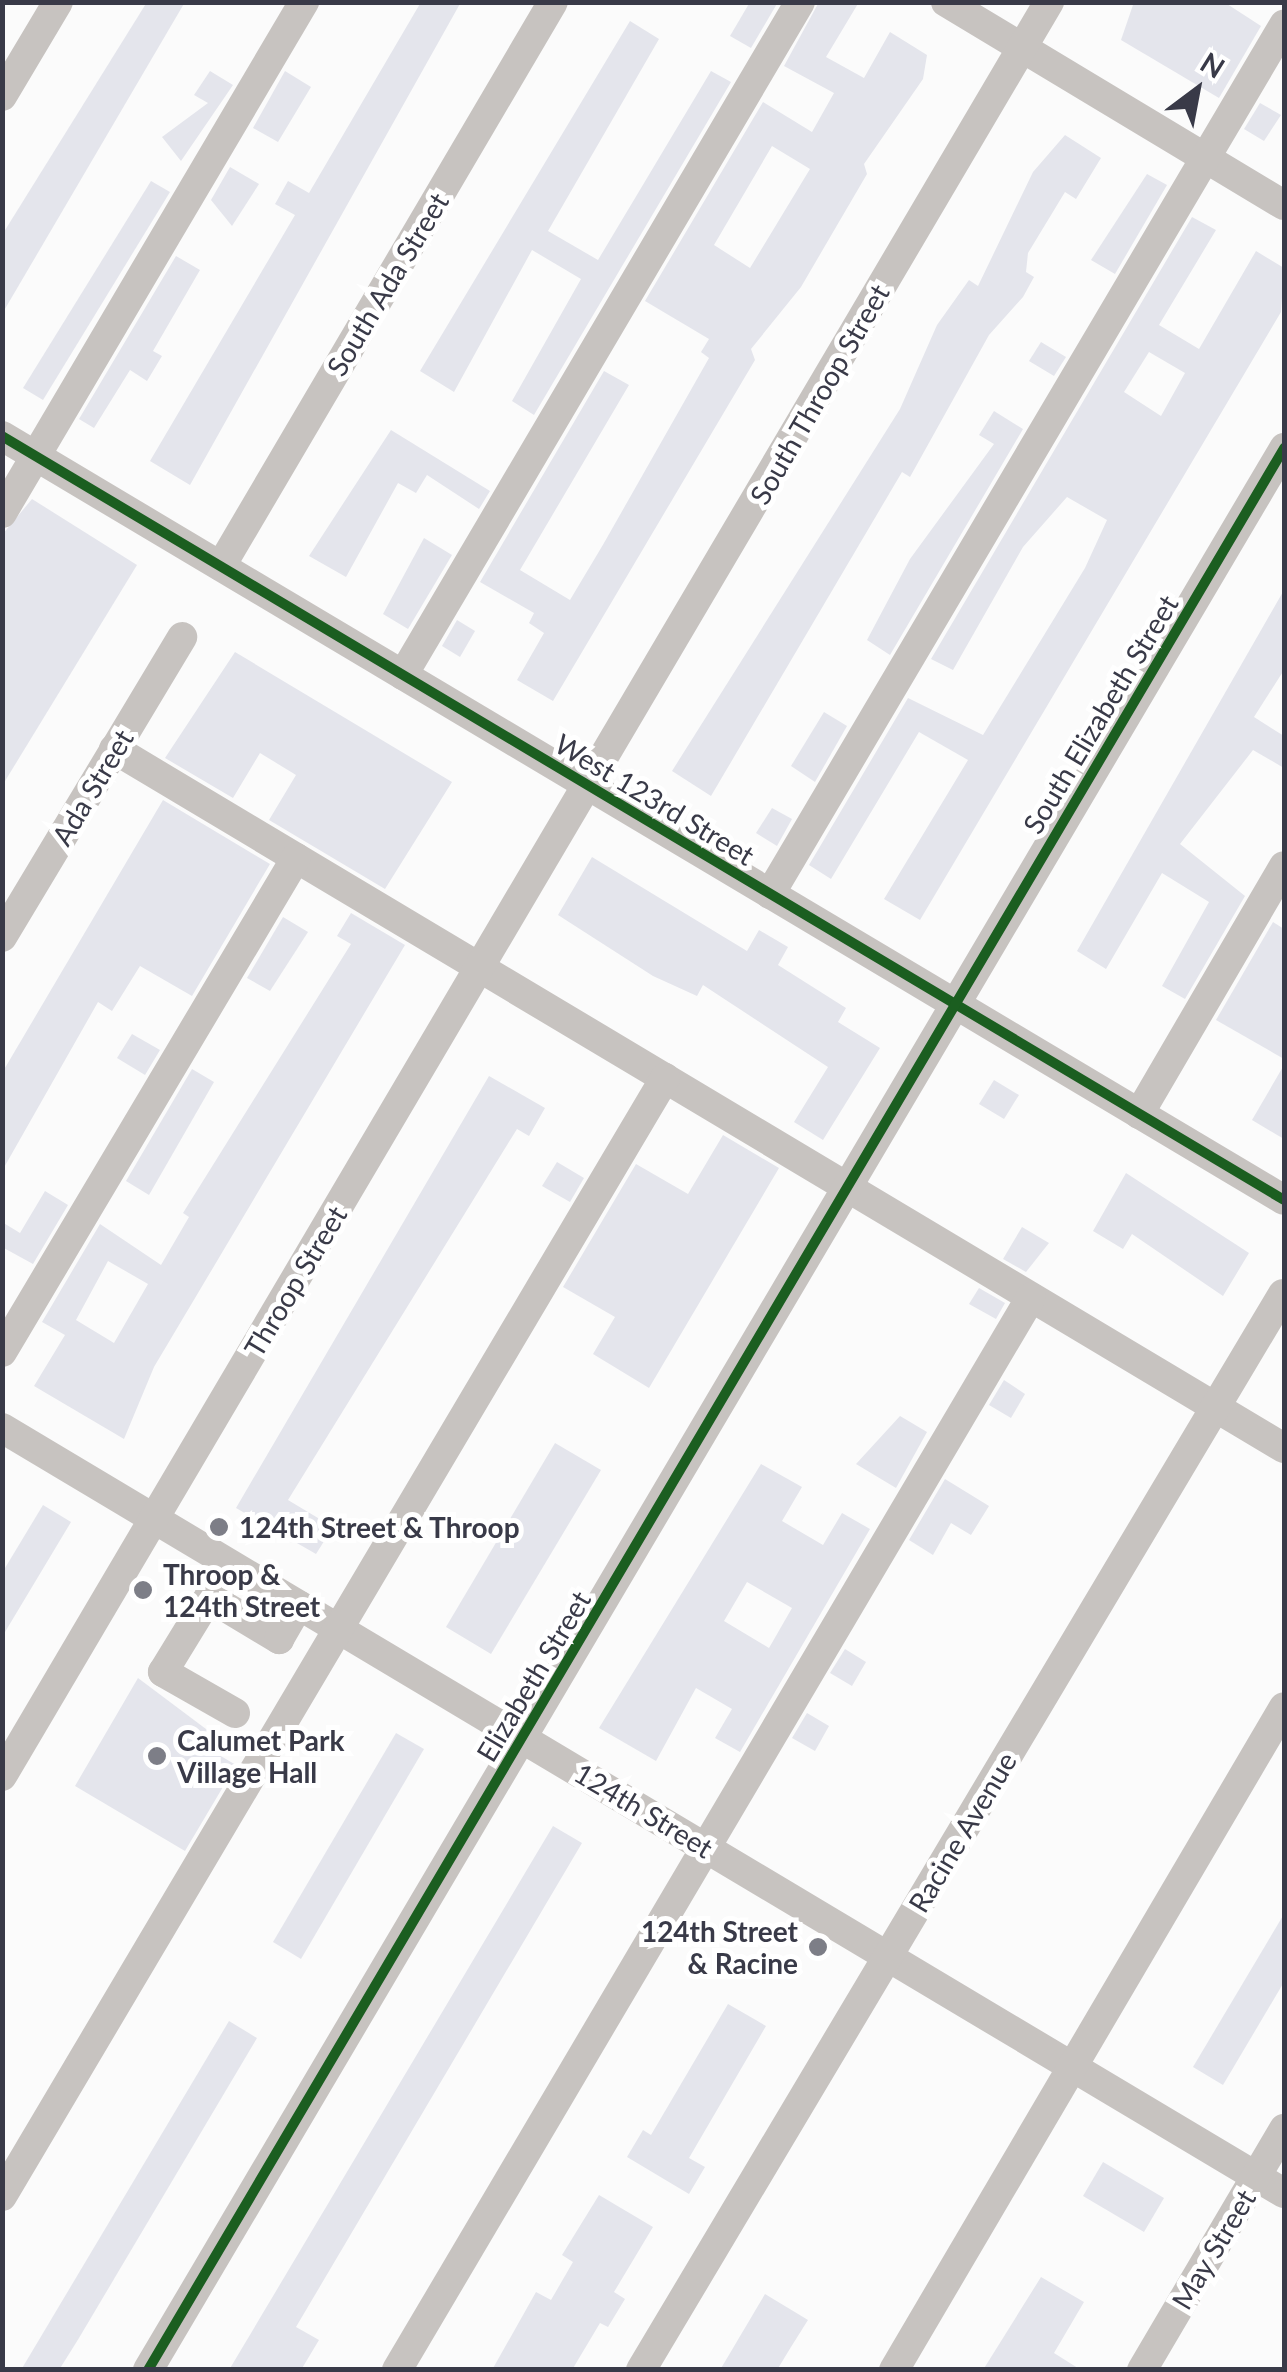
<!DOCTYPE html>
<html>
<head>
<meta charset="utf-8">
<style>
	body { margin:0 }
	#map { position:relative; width:1287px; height:2372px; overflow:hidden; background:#fbfbfb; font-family:Lato,sans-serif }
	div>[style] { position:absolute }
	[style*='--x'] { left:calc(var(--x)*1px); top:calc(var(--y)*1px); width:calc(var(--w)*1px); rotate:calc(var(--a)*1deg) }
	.building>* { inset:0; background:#e4e5ec }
	.minor>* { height:30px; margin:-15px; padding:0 15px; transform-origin:15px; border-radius:15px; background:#c7c3c0 }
	.cycleway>* { height:10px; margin:-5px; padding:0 5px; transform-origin:5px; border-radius:5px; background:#1b5e20 }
	.dots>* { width:28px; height:28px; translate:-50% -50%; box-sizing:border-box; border:5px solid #fff; border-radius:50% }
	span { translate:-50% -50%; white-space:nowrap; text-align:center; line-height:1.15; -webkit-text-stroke:10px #fff; paint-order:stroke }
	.street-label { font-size:28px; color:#393a48 }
	.poi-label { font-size:28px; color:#393a48; font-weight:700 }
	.left { translate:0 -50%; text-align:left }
	.right { translate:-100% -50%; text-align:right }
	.frame { position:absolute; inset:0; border:5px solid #393a48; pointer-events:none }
	.north { position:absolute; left:1147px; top:40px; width:100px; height:100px; -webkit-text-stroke:8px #fff; paint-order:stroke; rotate:32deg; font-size:28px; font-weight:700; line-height:40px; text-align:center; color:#393a48 }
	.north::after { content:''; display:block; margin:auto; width:35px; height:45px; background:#393a48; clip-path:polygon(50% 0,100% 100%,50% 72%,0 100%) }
</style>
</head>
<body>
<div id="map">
	<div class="building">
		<div style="clip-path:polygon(147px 2px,185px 2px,2px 314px,2px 235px)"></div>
		<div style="clip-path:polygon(421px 2px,461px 2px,190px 485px,150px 461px,295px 215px,275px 204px,288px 181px,309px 193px)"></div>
		<div style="clip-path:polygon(750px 2px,778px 2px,751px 48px,730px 36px)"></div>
		<div style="clip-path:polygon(evenodd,819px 2px,859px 2px,826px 57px,864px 78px,890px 32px,927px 55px,923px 79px,864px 164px,867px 174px,801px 287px,751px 349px,755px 360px,553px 701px,517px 680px,544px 633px,529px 623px,534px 613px,480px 582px,604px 371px,629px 385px,520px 570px,570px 600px,604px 543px,709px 358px,701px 352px,709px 339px,645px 301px,763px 102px,812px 132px,834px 93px,784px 66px,819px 2px,772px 146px,810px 169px,750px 268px,714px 245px,772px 146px)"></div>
		<div style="clip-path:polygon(1134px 2px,1224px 2px,1261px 26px,1219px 98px,1121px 40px)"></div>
		<div style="clip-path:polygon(630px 21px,659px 39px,548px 231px,598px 260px,711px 71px,731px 82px,534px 415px,512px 401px,581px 279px,532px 250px,454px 392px,420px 371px)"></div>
		<div style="clip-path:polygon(210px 71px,233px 85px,181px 161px,162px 137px,208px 103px,194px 95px)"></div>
		<div style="clip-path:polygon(285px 71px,311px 87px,278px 142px,253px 128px)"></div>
		<div style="clip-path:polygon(1260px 103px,1281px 115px,1264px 141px,1244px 129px)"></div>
		<div style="clip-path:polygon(1065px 135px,1101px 158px,1076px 199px,1065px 192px,1028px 253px,1026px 272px,1034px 277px,1023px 297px,989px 335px,910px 477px,902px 472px,711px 796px,672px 771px,900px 409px,937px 325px,969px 280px,978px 286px,1033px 172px)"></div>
		<div style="clip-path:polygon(230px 167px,259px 184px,232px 226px,211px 200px)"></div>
		<div style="clip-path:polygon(1147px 174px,1167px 185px,1115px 274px,1091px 260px)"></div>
		<div style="clip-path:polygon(151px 181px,170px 192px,43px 400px,23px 388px)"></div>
		<div style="clip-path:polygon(evenodd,1192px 217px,1216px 230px,1159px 325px,1199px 349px,1256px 251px,1284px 268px,1281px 312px,920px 920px,884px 899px,968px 760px,919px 732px,831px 879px,809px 865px,908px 698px,983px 735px,1085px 568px,1107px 520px,1067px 497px,1023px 547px,953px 670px,931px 659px,1192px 217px,1149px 352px,1185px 373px,1161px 416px,1124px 392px,1149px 352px)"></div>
		<div style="clip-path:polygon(176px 256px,200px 270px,153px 351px,162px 356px,147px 381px,130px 370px,94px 428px,79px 419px)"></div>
		<div style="clip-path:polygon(1041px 342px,1066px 357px,1054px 376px,1029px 361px)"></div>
		<div style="clip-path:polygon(994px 411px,1023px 429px,890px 655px,867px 640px,910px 559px,994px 444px,979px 435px)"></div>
		<div style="clip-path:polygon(391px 430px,490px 491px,479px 509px,427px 475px,416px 493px,398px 483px,346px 577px,309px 556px)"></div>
		<div style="clip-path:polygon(32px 499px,137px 565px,2px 786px,2px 535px)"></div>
		<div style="clip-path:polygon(424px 538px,452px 555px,408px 629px,383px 614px)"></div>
		<div style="clip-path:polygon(1284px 590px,1284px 670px,1254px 717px,1284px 736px,1284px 768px,1253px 750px,1180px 844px,1245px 896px,1185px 999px,1162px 986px,1209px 902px,1162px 873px,1106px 969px,1077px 951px)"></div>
		<div style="clip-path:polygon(457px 620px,475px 631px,460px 657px,442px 646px)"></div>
		<div style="clip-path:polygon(235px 652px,452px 782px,385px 889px,269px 820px,296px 775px,260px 753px,233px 798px,165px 758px)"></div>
		<div style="clip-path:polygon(824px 712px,847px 726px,815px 782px,791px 766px)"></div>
		<div style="clip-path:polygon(163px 800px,270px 864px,192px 996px,140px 966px,112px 1011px,98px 1002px,2px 1171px,2px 1073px)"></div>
		<div style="clip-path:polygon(772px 808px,792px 819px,777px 846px,756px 833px)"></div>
		<div style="clip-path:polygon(592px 857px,747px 951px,759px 930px,788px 947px,778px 965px,846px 1008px,838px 1022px,880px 1048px,823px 1140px,794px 1122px,828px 1067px,703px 985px,697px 996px,653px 976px,558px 915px)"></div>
		<div style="clip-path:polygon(evenodd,351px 913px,405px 945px,154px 1367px,124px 1439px,34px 1386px,65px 1335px,42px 1322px,100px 1224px,161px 1265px,189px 1217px,183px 1213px,351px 944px,337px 936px,351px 913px,108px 1261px,148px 1284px,114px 1343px,76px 1320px,108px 1261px)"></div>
		<div style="clip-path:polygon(283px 917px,308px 932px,270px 991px,247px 978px)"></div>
		<div style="clip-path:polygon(1273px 922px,1284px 929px,1284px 1059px,1216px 1020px)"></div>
		<div style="clip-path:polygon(132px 1034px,160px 1050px,145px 1075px,117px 1058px)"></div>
		<div style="clip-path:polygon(1284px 1065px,1284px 1139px,1252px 1120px)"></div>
		<div style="clip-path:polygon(192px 1069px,214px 1082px,149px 1195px,126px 1181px)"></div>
		<div style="clip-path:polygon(489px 1076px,545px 1108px,529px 1136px,517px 1129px,288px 1500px,333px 1527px,316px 1554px,236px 1508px)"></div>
		<div style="clip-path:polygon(994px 1080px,1019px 1095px,1004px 1119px,979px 1104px)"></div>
		<div style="clip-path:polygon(723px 1135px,779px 1168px,649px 1388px,593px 1354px,615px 1317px,563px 1287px,636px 1164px,688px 1194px)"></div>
		<div style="clip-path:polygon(557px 1162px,584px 1178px,570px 1202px,542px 1186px)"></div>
		<div style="clip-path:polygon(1126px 1173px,1249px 1253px,1223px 1296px,1132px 1234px,1123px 1249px,1093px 1231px)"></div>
		<div style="clip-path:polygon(45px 1191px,68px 1205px,33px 1264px,2px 1247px,2px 1222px,20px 1233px)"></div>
		<div style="clip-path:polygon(1022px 1227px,1049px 1243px,1026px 1272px,1003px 1259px)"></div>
		<div style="clip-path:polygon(979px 1288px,1005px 1303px,996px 1319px,969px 1304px)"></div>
		<div style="clip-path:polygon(1004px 1380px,1025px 1394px,1011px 1418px,989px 1405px)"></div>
		<div style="clip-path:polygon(900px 1416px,927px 1432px,896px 1488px,856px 1464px)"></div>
		<div style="clip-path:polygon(555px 1443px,601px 1470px,491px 1654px,446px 1627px)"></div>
		<div style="clip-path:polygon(evenodd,761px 1464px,802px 1487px,782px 1521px,823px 1545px,842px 1513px,870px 1529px,740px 1752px,715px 1738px,732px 1709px,696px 1688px,656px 1761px,599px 1728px,761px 1464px,747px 1582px,792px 1608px,769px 1648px,724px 1621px,747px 1582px)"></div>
		<div style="clip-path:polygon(945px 1479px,989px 1506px,971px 1535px,951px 1523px,933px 1555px,909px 1540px)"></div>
		<div style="clip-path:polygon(43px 1505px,71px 1522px,2px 1637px,2px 1573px)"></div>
		<div style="clip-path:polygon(845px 1649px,866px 1662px,852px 1686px,830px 1673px)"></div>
		<div style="clip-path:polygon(138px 1678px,210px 1732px,202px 1745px,236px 1765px,185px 1851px,75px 1786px)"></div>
		<div style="clip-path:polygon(807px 1713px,829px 1726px,815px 1751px,792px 1738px)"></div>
		<div style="clip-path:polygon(396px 1733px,424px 1749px,301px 1959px,273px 1942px)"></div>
		<div style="clip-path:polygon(553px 1826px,582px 1843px,296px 2327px,319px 2340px,301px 2370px,229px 2370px)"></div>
		<div style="clip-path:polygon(1284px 1914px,1284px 1982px,1223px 2085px,1193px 2067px)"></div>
		<div style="clip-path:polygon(728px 2004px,766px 2026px,689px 2158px,705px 2167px,689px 2194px,627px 2157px,643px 2130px,651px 2135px)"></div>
		<div style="clip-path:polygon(229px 2021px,257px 2038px,79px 2338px,59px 2370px,21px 2370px)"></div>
		<div style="clip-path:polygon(1103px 2162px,1164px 2198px,1144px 2232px,1083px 2196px)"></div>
		<div style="clip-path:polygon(599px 2195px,653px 2227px,614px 2292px,625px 2299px,608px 2327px,600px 2323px,572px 2370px,492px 2370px,536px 2292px,551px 2300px,573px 2262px,562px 2255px)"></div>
		<div style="clip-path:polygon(1041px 2277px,1084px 2302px,1054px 2353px,1081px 2370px,983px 2370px)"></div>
		<div style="clip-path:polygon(765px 2294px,808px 2320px,791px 2347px,777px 2370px,720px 2370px)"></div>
	</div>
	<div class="minor">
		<div style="--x:946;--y:2;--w:394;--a:31"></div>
		<div style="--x:2;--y:96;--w:109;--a:-59.2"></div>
		<div style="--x:2;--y:436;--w:1492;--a:30.79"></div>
		<div style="--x:2;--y:513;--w:594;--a:-59.42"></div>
		<div style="--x:221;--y:566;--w:654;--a:-59.52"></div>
		<div style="--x:403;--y:675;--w:781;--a:-59.46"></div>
		<div style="--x:114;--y:749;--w:1363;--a:30.86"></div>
		<div style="--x:770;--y:894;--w:1010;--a:-59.4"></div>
		<div style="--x:2;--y:937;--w:350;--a:-59"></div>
		<div style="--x:1139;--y:1114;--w:287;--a:-59.7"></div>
		<div style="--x:2;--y:1352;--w:575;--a:-59.24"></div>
		<div style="--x:2;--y:1428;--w:1493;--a:30.83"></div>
		<div style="--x:235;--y:1713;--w:83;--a:-150.3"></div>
		<div style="--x:163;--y:1672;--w:88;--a:-58.5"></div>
		<div style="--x:209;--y:1597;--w:82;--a:31"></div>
		<div style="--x:279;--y:1639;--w:39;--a:-60"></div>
		<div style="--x:2;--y:1776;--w:2060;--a:-59.45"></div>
		<div style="--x:2;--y:2196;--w:1300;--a:-59.33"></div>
		<div style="--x:148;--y:2370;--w:2233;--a:-59.41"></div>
		<div style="--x:397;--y:2370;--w:1246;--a:-59.42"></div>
		<div style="--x:641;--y:2370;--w:1253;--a:-59.18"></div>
		<div style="--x:894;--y:2370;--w:769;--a:-59.53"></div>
		<div style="--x:1142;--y:2370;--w:280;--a:-59.5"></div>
	</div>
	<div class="cycleway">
		<div style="--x:2;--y:436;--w:1492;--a:30.79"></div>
		<div style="--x:148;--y:2370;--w:2233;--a:-59.41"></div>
	</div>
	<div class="dots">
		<div style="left:219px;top:1527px;background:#7d7e87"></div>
		<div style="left:143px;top:1590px;background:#7d7e87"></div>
		<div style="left:157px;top:1756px;background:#7d7e87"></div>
		<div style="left:818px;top:1947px;background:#7d7e87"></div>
	</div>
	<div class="street-label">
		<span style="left:387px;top:284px;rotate:-59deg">South Ada Street</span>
		<span style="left:819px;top:394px;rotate:-60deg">South Throop Street</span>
		<span style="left:1100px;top:714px;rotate:-59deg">South Elizabeth Street</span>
		<span style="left:92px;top:787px;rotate:-59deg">Ada Street</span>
		<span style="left:655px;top:799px;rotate:31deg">West 123rd Street</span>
		<span style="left:295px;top:1281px;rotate:-59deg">Throop Street</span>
		<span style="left:533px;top:1676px;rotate:-59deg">Elizabeth Street</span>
		<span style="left:644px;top:1810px;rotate:31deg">124th Street</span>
		<span style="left:962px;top:1832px;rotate:-59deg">Racine Avenue</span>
		<span style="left:1213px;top:2249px;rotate:-59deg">May Street</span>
	</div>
	<div class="poi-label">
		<span class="left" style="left:239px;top:1527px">124th Street &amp; Throop</span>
		<span class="left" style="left:163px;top:1590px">Throop &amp;<br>124th Street</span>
		<span class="left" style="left:177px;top:1756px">Calumet Park<br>Village Hall</span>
		<span class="right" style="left:798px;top:1947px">124th Street<br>&amp; Racine</span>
	</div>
	<div class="frame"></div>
	<div class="north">N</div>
</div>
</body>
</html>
